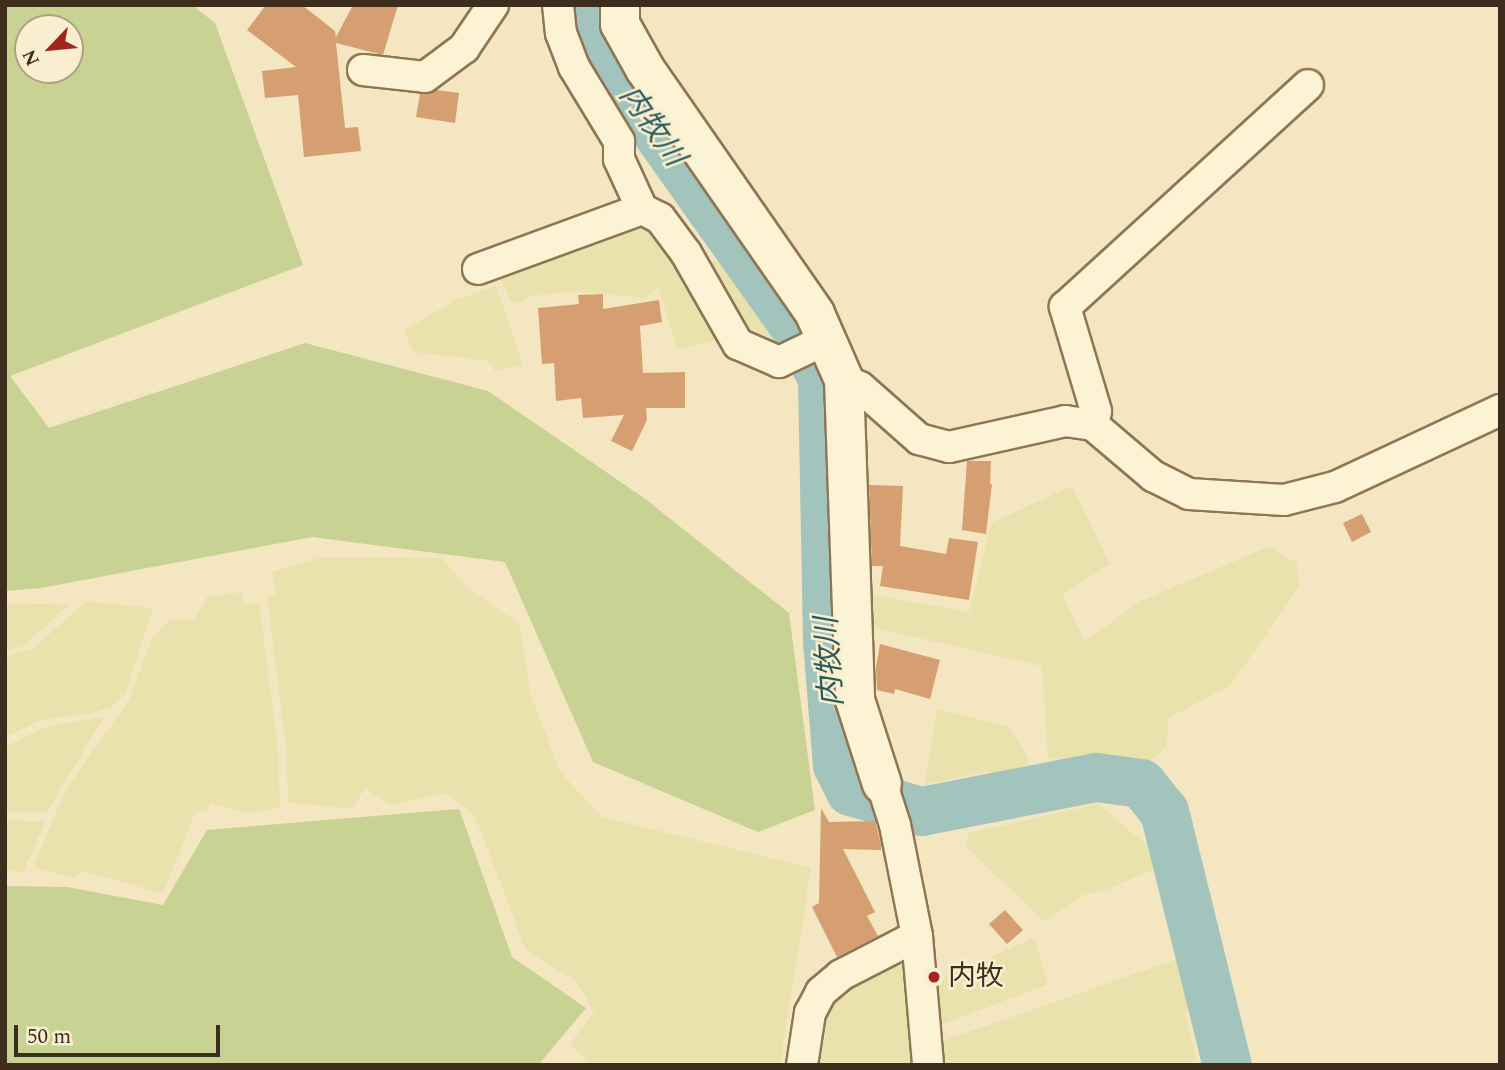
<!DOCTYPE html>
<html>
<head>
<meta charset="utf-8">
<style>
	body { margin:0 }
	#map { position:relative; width:1505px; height:1070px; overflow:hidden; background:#f3e6c0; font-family:Spectral,"Noto Sans JP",serif }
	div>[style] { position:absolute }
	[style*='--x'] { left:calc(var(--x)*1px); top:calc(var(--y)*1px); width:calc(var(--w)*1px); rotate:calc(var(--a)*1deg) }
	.farmland>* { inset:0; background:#e9e2ac }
	.green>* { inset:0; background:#c8d292 }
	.river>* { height:49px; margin:-24.5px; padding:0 24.5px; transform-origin:24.5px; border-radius:24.5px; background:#a3c4bc }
	.building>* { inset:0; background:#d59f71 }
	.roads { filter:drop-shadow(2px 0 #8e7655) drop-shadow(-2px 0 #8e7655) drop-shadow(0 2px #8e7655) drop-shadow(0 -2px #8e7655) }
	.street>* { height:30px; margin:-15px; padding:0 15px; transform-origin:15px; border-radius:15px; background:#fcf2d4 }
	.secondary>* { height:38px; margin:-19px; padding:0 19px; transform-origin:19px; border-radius:19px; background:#fcf2d4 }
	.dots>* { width:19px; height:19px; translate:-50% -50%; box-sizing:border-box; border:4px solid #f9efd0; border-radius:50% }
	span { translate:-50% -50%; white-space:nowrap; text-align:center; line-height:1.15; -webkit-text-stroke:5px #f9efd0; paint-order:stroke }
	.poi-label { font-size:28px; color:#3c2d1c }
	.left { translate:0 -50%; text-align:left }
	.water-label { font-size:30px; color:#295d5c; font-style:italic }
	.frame { position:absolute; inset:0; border:7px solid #3c2d1c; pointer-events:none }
	.north { position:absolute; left:14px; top:14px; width:70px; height:70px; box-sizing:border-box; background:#f9efd0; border:2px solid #ada188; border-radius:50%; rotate:244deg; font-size:19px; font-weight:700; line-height:28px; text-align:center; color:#3c2d1c }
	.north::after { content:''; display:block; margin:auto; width:24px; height:32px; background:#a4241e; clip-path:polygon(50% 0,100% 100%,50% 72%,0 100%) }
	.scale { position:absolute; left:14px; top:1025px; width:206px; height:32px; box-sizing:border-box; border:4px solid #3c2d1c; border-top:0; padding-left:9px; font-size:21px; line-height:24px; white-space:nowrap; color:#3c2d1c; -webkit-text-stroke:5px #f9efd0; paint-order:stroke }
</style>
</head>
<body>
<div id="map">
	<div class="farmland">
		<div style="clip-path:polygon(647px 221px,680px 256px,720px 340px,677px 349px,658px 286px,646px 298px,576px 291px,532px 296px,513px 304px,498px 275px)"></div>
		<div style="clip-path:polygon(716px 260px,769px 327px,783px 351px,747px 336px,704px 268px)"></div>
		<div style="clip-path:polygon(496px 286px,523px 365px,495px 371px,489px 361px,413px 352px,404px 330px,458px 299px)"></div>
		<div style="clip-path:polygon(1072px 486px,1110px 564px,1062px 595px,1085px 641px,1139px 602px,1268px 547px,1297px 563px,1299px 585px,1231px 685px,1168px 718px,1167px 745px,1150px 762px,1048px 758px,1042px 666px,866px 626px,869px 594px,969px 612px,991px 523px)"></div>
		<div style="clip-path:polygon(323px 557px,441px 558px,471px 591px,520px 624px,530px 693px,560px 772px,602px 817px,811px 868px,780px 1065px,589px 1065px,571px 1043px,594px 1012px,576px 981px,526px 950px,475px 816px,446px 793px,391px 805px,365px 788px,352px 809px,288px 802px,286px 747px,267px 596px,276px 595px,272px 572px)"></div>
		<div style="clip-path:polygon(242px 592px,244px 605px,259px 602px,278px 750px,280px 807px,250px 813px,209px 803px,210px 810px,195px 813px,163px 894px,85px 871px,72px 878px,33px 867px,66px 789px,128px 702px,152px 639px,169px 620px,194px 619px,207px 597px)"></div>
		<div style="clip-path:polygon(87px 601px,153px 608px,126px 692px,115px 705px,93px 713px,41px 720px,5px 737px,5px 657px,32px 649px)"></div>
		<div style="clip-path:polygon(5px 603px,68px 605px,24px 646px,5px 652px)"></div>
		<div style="clip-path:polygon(937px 709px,1010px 727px,1028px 758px,1027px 775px,991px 783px,988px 772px,925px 784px)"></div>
		<div style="clip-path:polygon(104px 717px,46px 813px,5px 812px,5px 747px,45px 727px)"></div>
		<div style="clip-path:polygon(1098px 804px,1168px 863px,1108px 889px,1084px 895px,1045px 922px,965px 846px,969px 833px)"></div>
		<div style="clip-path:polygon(14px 820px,45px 822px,23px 872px,5px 870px,5px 821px)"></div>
		<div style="clip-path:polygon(1034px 938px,1048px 984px,943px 1024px,934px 982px)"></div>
		<div style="clip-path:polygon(903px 950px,915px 1065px,811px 1065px,821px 1009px,840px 982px)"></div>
		<div style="clip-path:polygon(1183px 957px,1199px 1009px,1185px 1012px,1196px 1060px,1183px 1065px,945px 1065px,943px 1041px)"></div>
	</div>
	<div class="green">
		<div style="clip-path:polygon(evenodd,5px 5px,192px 5px,215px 23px,303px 265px,10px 376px,49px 428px,305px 343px,488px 391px,644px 498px,789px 613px,815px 810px,758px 832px,593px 762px,505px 562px,312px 537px,41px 588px,5px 591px,5px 5px,28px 28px,70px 28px,70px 70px,28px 70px,28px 28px)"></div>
		<div style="clip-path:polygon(459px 809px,512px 957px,586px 1008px,538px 1065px,5px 1065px,5px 886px,67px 887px,163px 905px,207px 830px)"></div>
	</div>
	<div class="river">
		<div style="--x:591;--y:5;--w:41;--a:84.4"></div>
		<div style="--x:595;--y:46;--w:349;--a:54.6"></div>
		<div style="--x:797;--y:330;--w:54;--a:62.5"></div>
		<div style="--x:822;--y:378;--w:263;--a:88.9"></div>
		<div style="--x:827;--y:641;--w:124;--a:85.4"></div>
		<div style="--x:837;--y:765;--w:29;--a:63"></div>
		<div style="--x:850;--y:791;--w:74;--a:15.7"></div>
		<div style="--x:921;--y:811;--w:178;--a:-11"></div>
		<div style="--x:1096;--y:777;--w:45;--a:7.6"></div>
		<div style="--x:1141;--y:783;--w:36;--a:51"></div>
		<div style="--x:1164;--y:811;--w:262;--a:76.1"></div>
	</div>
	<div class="building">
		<div style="clip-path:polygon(266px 5px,302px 5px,335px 31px,336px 37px,353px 5px,398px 5px,383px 55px,336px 43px,345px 128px,358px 127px,361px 151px,304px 157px,298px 95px,265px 98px,262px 71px,296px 67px,247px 30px)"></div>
		<div style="clip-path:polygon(437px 90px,459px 93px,455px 123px,416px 117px,420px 94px)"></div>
		<div style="clip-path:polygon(603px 294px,603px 309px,659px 300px,662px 322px,640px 326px,643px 373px,685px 372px,685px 408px,646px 408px,647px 420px,632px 451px,611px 441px,624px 415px,583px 418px,581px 398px,556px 401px,554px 363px,542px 364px,538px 308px,579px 304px,578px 295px)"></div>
		<div style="clip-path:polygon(967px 461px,991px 461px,990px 484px,992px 484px,986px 534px,962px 530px)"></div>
		<div style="clip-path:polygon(869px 485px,903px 486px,900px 546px,946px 554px,949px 538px,978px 542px,969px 600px,880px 586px,883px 566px,872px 566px)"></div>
		<div style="clip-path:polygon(1362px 514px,1371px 532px,1352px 542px,1343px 523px)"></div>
		<div style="clip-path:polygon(880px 644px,940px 660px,930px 699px,895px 689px,894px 694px,877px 690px,876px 667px)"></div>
		<div style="clip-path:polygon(821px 808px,829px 822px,875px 821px,881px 844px,881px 850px,843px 849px,875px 912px,867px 916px,878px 936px,837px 957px,812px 907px,819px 903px)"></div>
		<div style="clip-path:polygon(1005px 910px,1023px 930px,1007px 944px,989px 924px)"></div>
	</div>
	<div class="roads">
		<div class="street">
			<div style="--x:558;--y:5;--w:28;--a:84"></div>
			<div style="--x:561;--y:33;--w:36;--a:69"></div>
			<div style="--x:574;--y:67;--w:87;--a:58.7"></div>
			<div style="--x:619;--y:141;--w:18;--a:90"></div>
			<div style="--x:619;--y:159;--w:55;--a:65.3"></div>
			<div style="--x:363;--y:70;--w:62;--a:6.4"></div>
			<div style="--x:425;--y:77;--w:49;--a:-36.6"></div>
			<div style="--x:464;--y:48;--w:52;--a:-56"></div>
			<div style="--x:478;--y:269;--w:175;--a:-20.1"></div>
			<div style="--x:642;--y:209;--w:20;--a:27"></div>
			<div style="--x:660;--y:218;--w:44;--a:53.4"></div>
			<div style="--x:686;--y:253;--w:105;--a:60.3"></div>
			<div style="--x:738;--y:344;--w:45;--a:23.7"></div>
			<div style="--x:779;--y:362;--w:53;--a:-25.6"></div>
			<div style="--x:844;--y:380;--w:17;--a:24"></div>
			<div style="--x:860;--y:387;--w:79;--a:41.4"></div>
			<div style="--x:919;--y:439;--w:31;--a:15"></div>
			<div style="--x:949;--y:447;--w:119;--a:-12.6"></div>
			<div style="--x:1065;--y:421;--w:28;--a:8"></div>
			<div style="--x:1093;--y:425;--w:79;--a:40.4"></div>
			<div style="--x:1153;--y:476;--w:40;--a:26.6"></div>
			<div style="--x:1189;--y:494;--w:95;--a:3.6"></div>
			<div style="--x:1284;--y:500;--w:53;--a:-14.3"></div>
			<div style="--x:1335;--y:487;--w:182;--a:-25"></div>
			<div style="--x:1093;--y:425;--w:14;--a:-78"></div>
			<div style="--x:1096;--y:411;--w:109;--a:-106.6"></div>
			<div style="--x:1065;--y:307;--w:329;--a:-42.4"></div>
			<div style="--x:882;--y:784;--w:43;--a:72.4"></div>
			<div style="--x:895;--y:825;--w:113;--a:78.8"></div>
			<div style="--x:917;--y:936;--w:129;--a:85.1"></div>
			<div style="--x:802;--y:1065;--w:53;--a:-81.3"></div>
			<div style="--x:810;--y:1013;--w:24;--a:-62"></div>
			<div style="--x:821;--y:992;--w:26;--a:-40"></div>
			<div style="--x:841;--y:975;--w:85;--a:-27.2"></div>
		</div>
		<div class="secondary">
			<div style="--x:620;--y:5;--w:19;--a:90"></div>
			<div style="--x:620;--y:24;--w:51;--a:60.9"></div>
			<div style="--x:645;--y:69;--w:298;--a:55.2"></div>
			<div style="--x:815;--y:314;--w:72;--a:66.3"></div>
			<div style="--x:844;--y:380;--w:320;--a:88"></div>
			<div style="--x:855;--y:700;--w:88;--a:72.2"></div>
		</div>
	</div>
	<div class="dots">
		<div style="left:934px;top:977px;background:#a4241e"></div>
	</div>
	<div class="poi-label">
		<span class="left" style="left:948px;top:977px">内牧</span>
	</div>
	<div class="water-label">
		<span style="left:652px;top:126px;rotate:55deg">内牧川</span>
		<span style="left:830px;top:662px;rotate:-94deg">内牧川</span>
	</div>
	<div class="frame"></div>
	<div class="north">N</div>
	<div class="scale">50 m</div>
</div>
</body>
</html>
